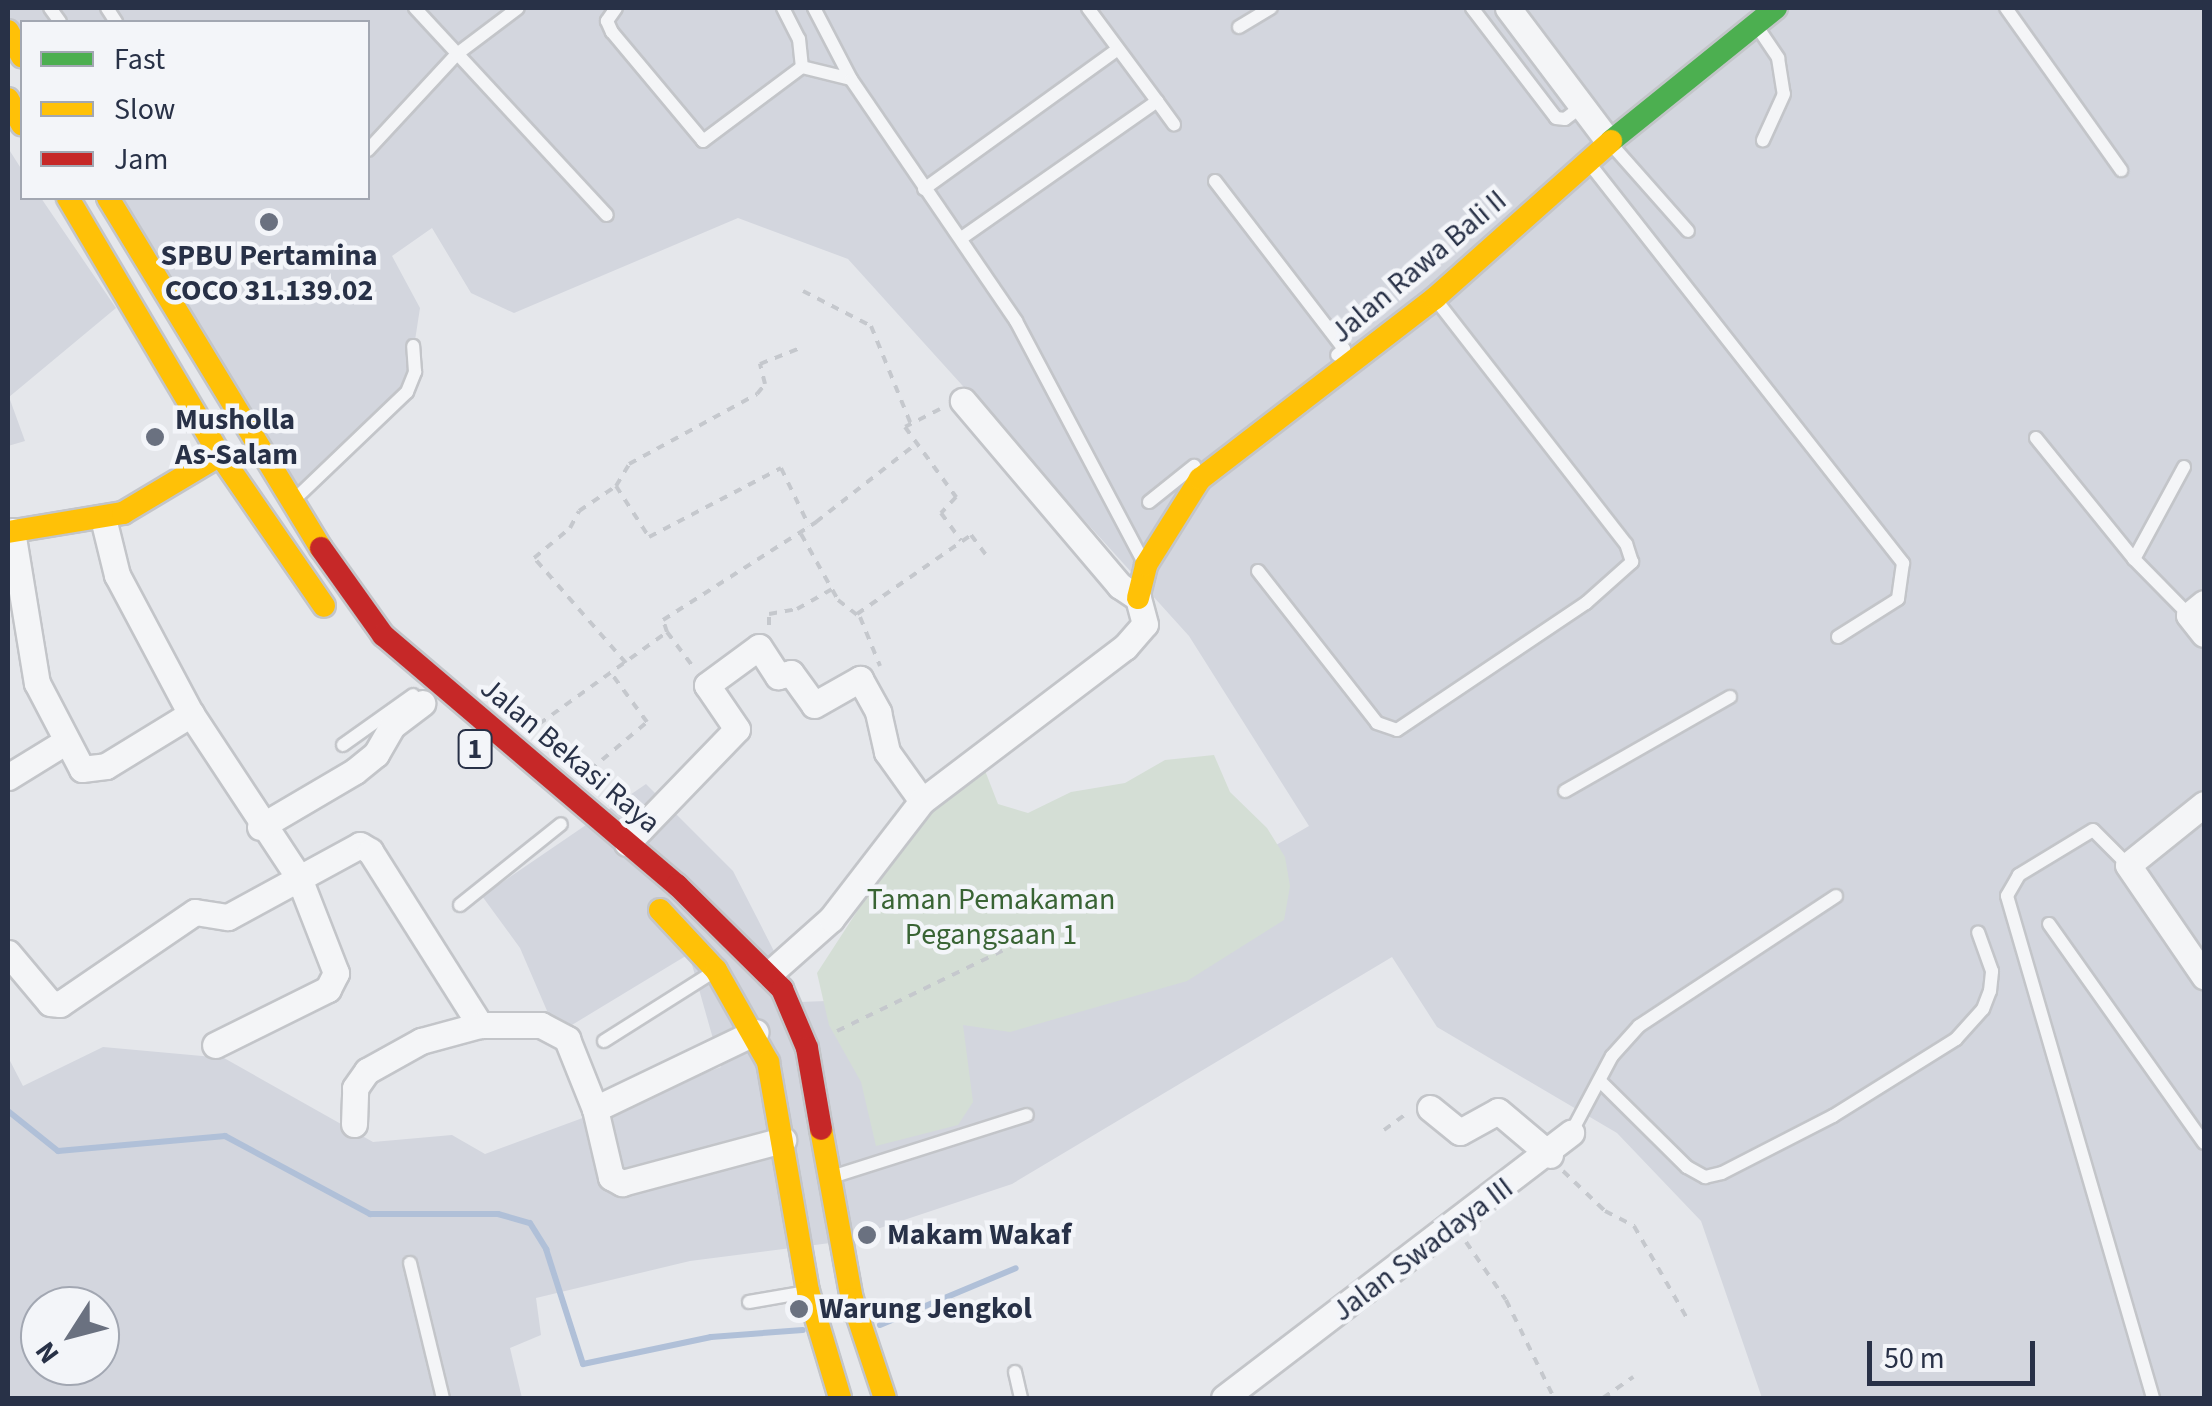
<!DOCTYPE html>
<html>
<head>
<meta charset="utf-8">
<style>
	body { margin:0 }
	#map { position:relative; width:2212px; height:1406px; overflow:hidden; background:#e5e7eb; font-family:"Source Sans 3",sans-serif }
	div>[style] { position:absolute }
	[style*='--x'] { left:calc(var(--x)*1px); top:calc(var(--y)*1px); width:calc(var(--w)*1px); rotate:calc(var(--a)*1deg) }
	.built>* { inset:0; background:#d3d6de }
	.green>* { inset:0; background:#d4ded5 }
	.stream>* { height:6px; margin:-3px; padding:0 3px; transform-origin:3px; border-radius:3px; background:#b0c0d8 }
	.path>* { height:4px; margin-top:-2px; transform-origin:0; background:repeating-linear-gradient(90deg,#c5c8cd 0 8px,transparent 0 16px) }
	.roads { filter:drop-shadow(2px 0 #c3c5c9) drop-shadow(-2px 0 #c3c5c9) drop-shadow(0 2px #c3c5c9) drop-shadow(0 -2px #c3c5c9) }
	.lane>* { height:12px; margin:-6px; padding:0 6px; transform-origin:6px; border-radius:6px; background:#f4f5f7 }
	.street>* { height:25px; margin:-12.5px; padding:0 12.5px; transform-origin:12.5px; border-radius:12.5px; background:#f4f5f7 }
	.fast>* { height:22px; margin:-11px; padding:0 11px; transform-origin:11px; border-radius:11px; background:#4caf50 }
	.slow>* { height:22px; margin:-11px; padding:0 11px; transform-origin:11px; border-radius:11px; background:#ffc107 }
	.jam>* { height:22px; margin:-11px; padding:0 11px; transform-origin:11px; border-radius:11px; background:#c62828 }
	.dots>* { width:28px; height:28px; translate:-50% -50%; box-sizing:border-box; border:5px solid #f3f5f9; border-radius:50% }
	span { translate:-50% -50%; white-space:nowrap; text-align:center; line-height:1.15; -webkit-text-stroke:9px #f3f5f9; paint-order:stroke }
	.shield-label span { padding:2px 8px; background:#f3f5f9; border:2px solid; border-radius:8px; -webkit-text-stroke-width:0 }
	.shield-label { font-size:28px; color:#283147; font-weight:700 }
	.poi-label { font-size:30px; color:#283147; font-weight:700 }
	.left { translate:0 -50%; text-align:left }
	.street-label { font-size:30px; color:#283147 }
	.park-label { font-size:30px; color:#396434 }
	.frame { position:absolute; inset:0; border:10px solid #283147; pointer-events:none }
	.legend { position:absolute; left:20px; top:20px; width:350px; height:180px; box-sizing:border-box; background:#f3f5f9; border:2px solid #a2a7b2; margin:0; padding:12px 18px; list-style:none; font-size:30px; color:#283147 }
	.legend li { display:flex; align-items:center; gap:20px; height:50px }
	.legend b { width:50px; border:2px solid #a2a7b2 }
	.north { position:absolute; left:20px; top:1286px; width:100px; height:100px; box-sizing:border-box; background:#f3f5f9; border:2px solid #a2a7b2; border-radius:50%; rotate:234deg; font-size:28px; font-weight:700; line-height:40px; text-align:center; color:#283147 }
	.north::after { content:''; display:block; margin:auto; width:35px; height:45px; background:#6a7180; clip-path:polygon(50% 0,100% 100%,50% 72%,0 100%) }
	.scale { position:absolute; left:1867px; top:1341px; width:168px; height:45px; box-sizing:border-box; border:5px solid #283147; border-top:0; padding-left:12px; font-size:30px; line-height:35px; white-space:nowrap; color:#283147; -webkit-text-stroke:8px #f3f5f9; paint-order:stroke }
</style>
</head>
<body>
<div id="map">
	<div class="built">
		<div style="clip-path:polygon(evenodd,8px 8px,2204px 8px,2204px 1398px,1762px 1398px,1701px 1221px,1617px 1133px,1437px 1027px,1392px 957px,1012px 1184px,838px 1242px,690px 1261px,536px 1298px,541px 1335px,510px 1348px,522px 1398px,8px 1398px,8px 1057px,23px 1086px,103px 1047px,224px 1058px,373px 1142px,452px 1135px,485px 1154px,721px 1067px,689px 954px,557px 1034px,520px 948px,482px 896px,646px 784px,733px 871px,800px 1002px,931px 997px,1231px 871px,1309px 826px,1189px 636px,848px 259px,738px 218px,514px 313px,471px 293px,432px 228px,392px 256px,420px 308px,407px 392px,290px 504px,105px 198px,368px 198px,368px 22px,22px 22px,8px 40px,8px 8px,40px 1306px,100px 1306px,100px 1366px,40px 1366px,40px 1306px)"></div>
		<div style="clip-path:polygon(8px 148px,22px 170px,22px 198px,41px 198px,116px 308px,9px 397px,25px 441px,8px 446px)"></div>
	</div>
	<div class="green">
		<div style="clip-path:polygon(1214px 755px,1230px 792px,1267px 828px,1285px 857px,1290px 886px,1284px 920px,1187px 981px,1010px 1032px,963px 1025px,973px 1102px,958px 1125px,876px 1146px,861px 1082px,829px 1025px,817px 973px,902px 842px,940px 800px,984px 768px,998px 804px,1028px 813px,1071px 792px,1125px 783px,1165px 760px)"></div>
	</div>
	<div class="stream">
		<div style="--x:8;--y:1111;--w:64;--a:38.7"></div>
		<div style="--x:58;--y:1151;--w:168;--a:-5.1"></div>
		<div style="--x:225;--y:1136;--w:165;--a:28.3"></div>
		<div style="--x:370;--y:1214;--w:128;--a:0"></div>
		<div style="--x:498;--y:1214;--w:33;--a:16"></div>
		<div style="--x:530;--y:1223;--w:31;--a:58"></div>
		<div style="--x:546;--y:1249;--w:121;--a:72.2"></div>
		<div style="--x:583;--y:1364;--w:131;--a:-11.9"></div>
		<div style="--x:711;--y:1337;--w:92;--a:-4.4"></div>
		<div style="--x:880;--y:1325;--w:147;--a:-22.7"></div>
	</div>
	<div class="path">
		<div style="--x:803;--y:291;--w:76;--a:27.2"></div>
		<div style="--x:871;--y:326;--w:104;--a:67.9"></div>
		<div style="--x:940;--y:409;--w:39;--a:153"></div>
		<div style="--x:905;--y:427;--w:87;--a:53.9"></div>
		<div style="--x:956;--y:497;--w:22;--a:133"></div>
		<div style="--x:941;--y:513;--w:34;--a:54"></div>
		<div style="--x:616;--y:486;--w:61;--a:57.1"></div>
		<div style="--x:649;--y:537;--w:149;--a:-27.6"></div>
		<div style="--x:781;--y:468;--w:64;--a:64.2"></div>
		<div style="--x:801;--y:534;--w:76;--a:60.7"></div>
		<div style="--x:838;--y:600;--w:28;--a:38"></div>
		<div style="--x:860;--y:617;--w:53;--a:67.8"></div>
		<div style="--x:857;--y:614;--w:139;--a:-34.7"></div>
		<div style="--x:971;--y:535;--w:25;--a:53"></div>
		<div style="--x:769;--y:625;--w:11;--a:-90"></div>
		<div style="--x:769;--y:614;--w:28;--a:-10"></div>
		<div style="--x:797;--y:609;--w:40;--a:-29.7"></div>
		<div style="--x:667;--y:632;--w:45;--a:53.1"></div>
		<div style="--x:626;--y:663;--w:140;--a:-131.2"></div>
		<div style="--x:534;--y:558;--w:47;--a:-39.8"></div>
		<div style="--x:570;--y:528;--w:19;--a:-62"></div>
		<div style="--x:579;--y:511;--w:45;--a:-34"></div>
		<div style="--x:616;--y:486;--w:26;--a:-59"></div>
		<div style="--x:629;--y:464;--w:146;--a:-28.7"></div>
		<div style="--x:757;--y:394;--w:13;--a:-51"></div>
		<div style="--x:765;--y:384;--w:21;--a:-104"></div>
		<div style="--x:760;--y:364;--w:43;--a:-21.8"></div>
		<div style="--x:539;--y:724;--w:158;--a:-35.7"></div>
		<div style="--x:667;--y:632;--w:13;--a:-108"></div>
		<div style="--x:663;--y:620;--w:182;--a:-32.6"></div>
		<div style="--x:816;--y:522;--w:127;--a:-38"></div>
		<div style="--x:590;--y:770;--w:75;--a:-40.1"></div>
		<div style="--x:647;--y:722;--w:61;--a:-126.3"></div>
		<div style="--x:837;--y:1031;--w:231;--a:-25.9"></div>
		<div style="--x:1384;--y:1130;--w:29;--a:-36"></div>
		<div style="--x:1563;--y:1171;--w:58;--a:43.6"></div>
		<div style="--x:1605;--y:1211;--w:33;--a:27"></div>
		<div style="--x:1634;--y:1226;--w:106;--a:60.1"></div>
		<div style="--x:1466;--y:1242;--w:70;--a:55.4"></div>
		<div style="--x:1506;--y:1300;--w:109;--a:63.9"></div>
		<div style="--x:1603;--y:1398;--w:37;--a:-35"></div>
	</div>
	<div class="roads">
		<div class="lane">
			<div style="--x:50;--y:8;--w:17;--a:54"></div>
			<div style="--x:107;--y:8;--w:17;--a:57"></div>
			<div style="--x:415;--y:8;--w:282;--a:47.2"></div>
			<div style="--x:616;--y:8;--w:16;--a:125"></div>
			<div style="--x:607;--y:21;--w:12;--a:66"></div>
			<div style="--x:612;--y:32;--w:142;--a:50.1"></div>
			<div style="--x:703;--y:141;--w:124;--a:-36.8"></div>
			<div style="--x:802;--y:67;--w:50;--a:13.8"></div>
			<div style="--x:783;--y:8;--w:35;--a:63"></div>
			<div style="--x:799;--y:39;--w:28;--a:84"></div>
			<div style="--x:814;--y:8;--w:80;--a:62.5"></div>
			<div style="--x:851;--y:79;--w:293;--a:55.7"></div>
			<div style="--x:1016;--y:321;--w:274;--a:62.1"></div>
			<div style="--x:1472;--y:8;--w:138;--a:52.6"></div>
			<div style="--x:1556;--y:118;--w:9;--a:6"></div>
			<div style="--x:1565;--y:119;--w:21;--a:-37"></div>
			<div style="--x:2006;--y:8;--w:199;--a:54.6"></div>
			<div style="--x:1756;--y:25;--w:40;--a:56"></div>
			<div style="--x:1778;--y:58;--w:36;--a:81"></div>
			<div style="--x:1784;--y:94;--w:51;--a:114.5"></div>
			<div style="--x:1239;--y:27;--w:37;--a:-31"></div>
			<div style="--x:1157;--y:101;--w:29;--a:54"></div>
			<div style="--x:1611;--y:144;--w:116;--a:48.5"></div>
			<div style="--x:368;--y:150;--w:131;--a:-47.2"></div>
			<div style="--x:457;--y:54;--w:76;--a:-37"></div>
			<div style="--x:1589;--y:163;--w:509;--a:51.87"></div>
			<div style="--x:1903;--y:563;--w:36;--a:98"></div>
			<div style="--x:1898;--y:599;--w:71;--a:147.7"></div>
			<div style="--x:1215;--y:181;--w:212;--a:52.5"></div>
			<div style="--x:1344;--y:349;--w:9;--a:139"></div>
			<div style="--x:924;--y:189;--w:239;--a:-35.8"></div>
			<div style="--x:963;--y:237;--w:237;--a:-35"></div>
			<div style="--x:1157;--y:101;--w:116;--a:-126.6"></div>
			<div style="--x:2036;--y:438;--w:156;--a:51"></div>
			<div style="--x:2184;--y:467;--w:105;--a:118.5"></div>
			<div style="--x:2134;--y:559;--w:78;--a:45.5"></div>
			<div style="--x:295;--y:499;--w:155;--a:-43.7"></div>
			<div style="--x:407;--y:392;--w:22;--a:-68"></div>
			<div style="--x:415;--y:372;--w:26;--a:-94"></div>
			<div style="--x:1149;--y:502;--w:58;--a:-38.7"></div>
			<div style="--x:1258;--y:571;--w:193;--a:51.9"></div>
			<div style="--x:1377;--y:723;--w:21;--a:19"></div>
			<div style="--x:1397;--y:730;--w:228;--a:-33.9"></div>
			<div style="--x:1586;--y:603;--w:62;--a:-41.7"></div>
			<div style="--x:1632;--y:562;--w:19;--a:-108"></div>
			<div style="--x:1626;--y:544;--w:309;--a:-127.9"></div>
			<div style="--x:343;--y:745;--w:86;--a:-35.5"></div>
			<div style="--x:1565;--y:791;--w:190;--a:-29.7"></div>
			<div style="--x:2128;--y:865;--w:49;--a:-135"></div>
			<div style="--x:2093;--y:830;--w:87;--a:148.7"></div>
			<div style="--x:2019;--y:875;--w:24;--a:120"></div>
			<div style="--x:2007;--y:896;--w:523;--a:73.78"></div>
			<div style="--x:460;--y:905;--w:129;--a:-38.7"></div>
			<div style="--x:2049;--y:924;--w:268;--a:54.7"></div>
			<div style="--x:604;--y:1041;--w:125;--a:-32.3"></div>
			<div style="--x:1601;--y:1082;--w:121;--a:44.7"></div>
			<div style="--x:1687;--y:1167;--w:21;--a:29"></div>
			<div style="--x:1705;--y:1177;--w:17;--a:-13"></div>
			<div style="--x:1722;--y:1173;--w:125;--a:-27.2"></div>
			<div style="--x:1833;--y:1116;--w:145;--a:-32"></div>
			<div style="--x:1956;--y:1039;--w:40;--a:-48"></div>
			<div style="--x:1983;--y:1009;--w:19;--a:-69"></div>
			<div style="--x:1990;--y:991;--w:20;--a:-84"></div>
			<div style="--x:1992;--y:971;--w:41;--a:-109.7"></div>
			<div style="--x:1571;--y:1133;--w:87;--a:-62"></div>
			<div style="--x:1612;--y:1056;--w:40;--a:-48"></div>
			<div style="--x:1639;--y:1026;--w:236;--a:-33.4"></div>
			<div style="--x:838;--y:1175;--w:198;--a:-17.6"></div>
			<div style="--x:410;--y:1263;--w:139;--a:76.3"></div>
			<div style="--x:749;--y:1302;--w:53;--a:-9.8"></div>
			<div style="--x:1015;--y:1372;--w:27;--a:77"></div>
		</div>
		<div class="street">
			<div style="--x:1508;--y:8;--w:168;--a:53"></div>
			<div style="--x:103;--y:518;--w:59;--a:76.2"></div>
			<div style="--x:117;--y:575;--w:157;--a:62"></div>
			<div style="--x:191;--y:714;--w:196;--a:56.6"></div>
			<div style="--x:299;--y:878;--w:102;--a:68.7"></div>
			<div style="--x:336;--y:973;--w:18;--a:117"></div>
			<div style="--x:328;--y:989;--w:126;--a:153.6"></div>
			<div style="--x:12;--y:531;--w:154;--a:80.7"></div>
			<div style="--x:37;--y:683;--w:97;--a:62.4"></div>
			<div style="--x:82;--y:769;--w:24;--a:-7"></div>
			<div style="--x:106;--y:766;--w:100;--a:-31.5"></div>
			<div style="--x:2204;--y:603;--w:19;--a:141"></div>
			<div style="--x:2189;--y:615;--w:24;--a:52"></div>
			<div style="--x:8;--y:777;--w:67;--a:-31.6"></div>
			<div style="--x:2204;--y:804;--w:97;--a:141.2"></div>
			<div style="--x:2128;--y:865;--w:135;--a:55.6"></div>
			<div style="--x:260;--y:827;--w:110;--a:-30.5"></div>
			<div style="--x:355;--y:771;--w:27;--a:-39"></div>
			<div style="--x:376;--y:754;--w:32;--a:-60"></div>
			<div style="--x:392;--y:726;--w:38;--a:-37"></div>
			<div style="--x:627;--y:843;--w:158;--a:-46"></div>
			<div style="--x:737;--y:729;--w:53;--a:-124.3"></div>
			<div style="--x:707;--y:685;--w:64;--a:-36.2"></div>
			<div style="--x:759;--y:647;--w:35;--a:57"></div>
			<div style="--x:778;--y:676;--w:13;--a:-13"></div>
			<div style="--x:791;--y:673;--w:39;--a:54"></div>
			<div style="--x:814;--y:705;--w:53;--a:-29.5"></div>
			<div style="--x:860;--y:679;--w:38;--a:61"></div>
			<div style="--x:878;--y:712;--w:41;--a:77.3"></div>
			<div style="--x:887;--y:752;--w:60;--a:54.5"></div>
			<div style="--x:8;--y:953;--w:65;--a:50"></div>
			<div style="--x:50;--y:1003;--w:10;--a:6"></div>
			<div style="--x:60;--y:1004;--w:163;--a:-34.3"></div>
			<div style="--x:195;--y:912;--w:33;--a:9"></div>
			<div style="--x:228;--y:917;--w:150;--a:-28.6"></div>
			<div style="--x:360;--y:845;--w:12;--a:31"></div>
			<div style="--x:370;--y:851;--w:206;--a:57.7"></div>
			<div style="--x:769;--y:974;--w:83;--a:-41.6"></div>
			<div style="--x:831;--y:919;--w:149;--a:-52.4"></div>
			<div style="--x:922;--y:801;--w:255;--a:-37.2"></div>
			<div style="--x:1125;--y:647;--w:30;--a:-49"></div>
			<div style="--x:1145;--y:624;--w:27;--a:-105"></div>
			<div style="--x:1138;--y:598;--w:22;--a:-146"></div>
			<div style="--x:1120;--y:586;--w:243;--a:-130.3"></div>
			<div style="--x:1430;--y:1108;--w:38;--a:39"></div>
			<div style="--x:1460;--y:1132;--w:43;--a:-28.9"></div>
			<div style="--x:1498;--y:1111;--w:68;--a:40.2"></div>
			<div style="--x:595;--y:1109;--w:70;--a:76.8"></div>
			<div style="--x:611;--y:1177;--w:13;--a:29"></div>
			<div style="--x:622;--y:1183;--w:167;--a:-15"></div>
			<div style="--x:354;--y:1124;--w:36;--a:-88"></div>
			<div style="--x:355;--y:1088;--w:21;--a:-55"></div>
			<div style="--x:367;--y:1071;--w:62;--a:-29.1"></div>
			<div style="--x:421;--y:1041;--w:61;--a:-15.2"></div>
			<div style="--x:480;--y:1025;--w:61;--a:0"></div>
			<div style="--x:541;--y:1025;--w:30;--a:28"></div>
			<div style="--x:567;--y:1039;--w:75;--a:68.2"></div>
			<div style="--x:595;--y:1109;--w:178;--a:-25.6"></div>
			<div style="--x:1224;--y:1398;--w:437;--a:-37.4"></div>
		</div>
		<div class="fast">
			<div style="--x:1611;--y:141;--w:212;--a:-38.9"></div>
		</div>
		<div class="slow">
			<div style="--x:8;--y:31;--w:29;--a:61"></div>
			<div style="--x:8;--y:99;--w:29;--a:61"></div>
			<div style="--x:68;--y:198;--w:299;--a:59.4"></div>
			<div style="--x:220;--y:455;--w:183;--a:55.4"></div>
			<div style="--x:108;--y:198;--w:410;--a:58.7"></div>
			<div style="--x:8;--y:532;--w:117;--a:-9.4"></div>
			<div style="--x:123;--y:513;--w:113;--a:-30.9"></div>
			<div style="--x:1138;--y:598;--w:34;--a:-76"></div>
			<div style="--x:1146;--y:565;--w:102;--a:-57.9"></div>
			<div style="--x:1200;--y:479;--w:297;--a:-37.6"></div>
			<div style="--x:1435;--y:298;--w:236;--a:-41.7"></div>
			<div style="--x:660;--y:910;--w:82;--a:47"></div>
			<div style="--x:716;--y:970;--w:106;--a:60.5"></div>
			<div style="--x:768;--y:1062;--w:232;--a:80.1"></div>
			<div style="--x:808;--y:1291;--w:112;--a:73.3"></div>
			<div style="--x:821;--y:1129;--w:173;--a:79.7"></div>
			<div style="--x:852;--y:1299;--w:104;--a:71.6"></div>
		</div>
		<div class="jam">
			<div style="--x:321;--y:548;--w:107;--a:54.5"></div>
			<div style="--x:383;--y:635;--w:386;--a:40.4"></div>
			<div style="--x:677;--y:885;--w:148;--a:44.7"></div>
			<div style="--x:782;--y:989;--w:64;--a:67"></div>
			<div style="--x:807;--y:1048;--w:82;--a:80.2"></div>
		</div>
	</div>
	<div class="dots">
		<div style="left:269px;top:222px;background:#6a7180"></div>
		<div style="left:155px;top:437px;background:#6a7180"></div>
		<div style="left:867px;top:1235px;background:#6a7180"></div>
		<div style="left:799px;top:1309px;background:#6a7180"></div>
	</div>
	<div class="shield-label">
		<span style="left:475px;top:749px">1</span>
	</div>
	<div class="poi-label">
		<span style="left:269px;top:273px">SPBU Pertamina<br>COCO 31.139.02</span>
		<span class="left" style="left:175px;top:437px">Musholla<br>As-Salam</span>
		<span class="left" style="left:887px;top:1235px">Makam Wakaf</span>
		<span class="left" style="left:819px;top:1309px">Warung Jengkol</span>
	</div>
	<div class="street-label">
		<span style="left:1419px;top:267px;rotate:-40deg">Jalan Rawa Bali II</span>
		<span style="left:570px;top:756px;rotate:40deg">Jalan Bekasi Raya</span>
		<span style="left:1423px;top:1250px;rotate:-37deg">Jalan Swadaya III</span>
	</div>
	<div class="park-label">
		<span style="left:991px;top:917px">Taman Pemakaman<br>Pegangsaan 1</span>
	</div>
	<div class="frame"></div>
	<ul class="legend">
	<li><b style="height:12px;background:#4caf50"></b>Fast</li>
	<li><b style="height:12px;background:#ffc107"></b>Slow</li>
	<li><b style="height:12px;background:#c62828"></b>Jam</li>
	</ul>
	<div class="north">N</div>
	<div class="scale">50 m</div>
</div>
</body>
</html>
